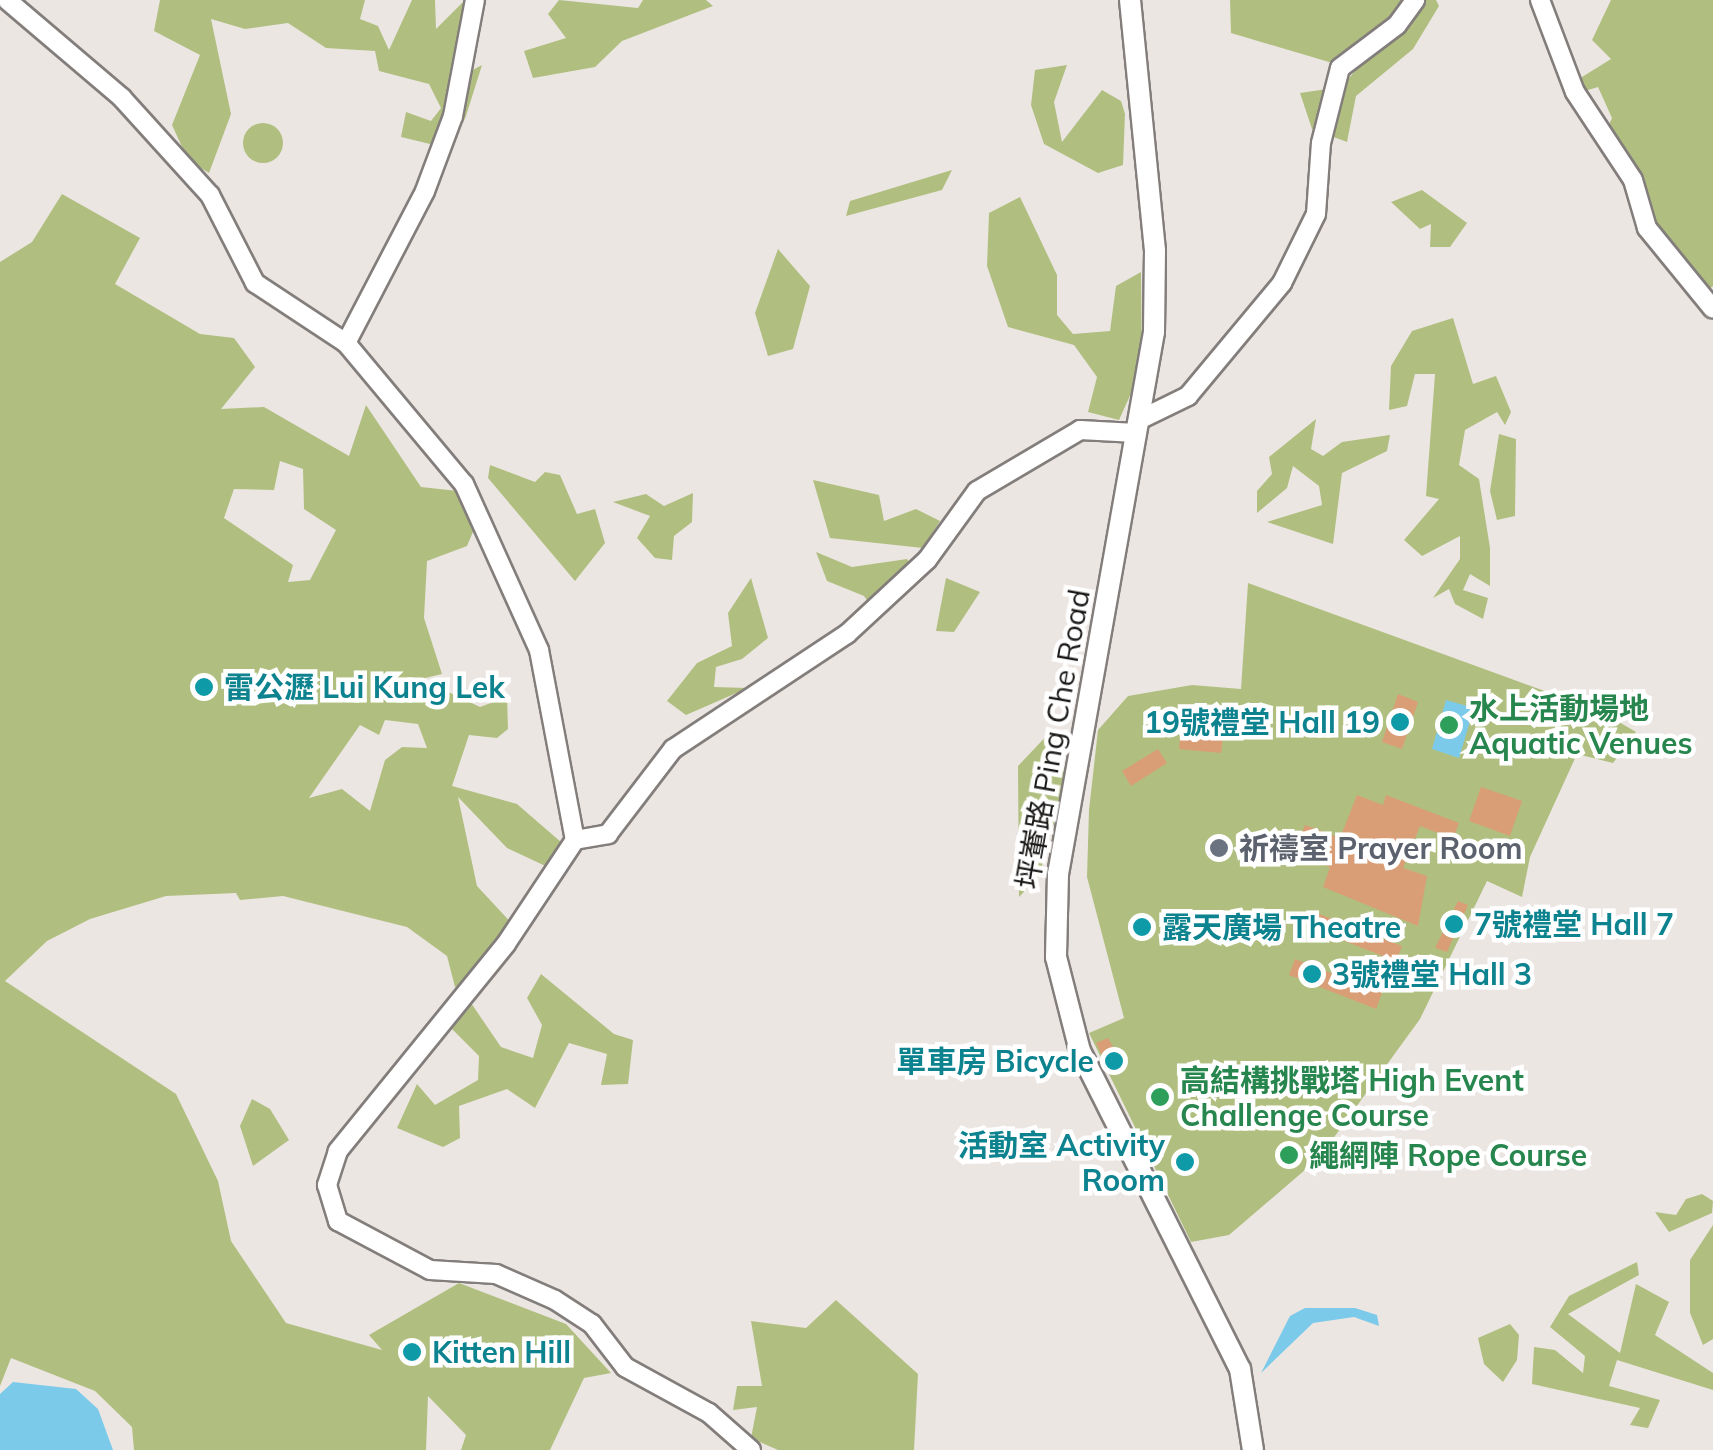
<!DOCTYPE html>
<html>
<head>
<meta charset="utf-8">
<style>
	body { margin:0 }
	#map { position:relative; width:1713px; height:1450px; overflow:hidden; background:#ece6e3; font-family:Mulish,"Noto Sans SC",sans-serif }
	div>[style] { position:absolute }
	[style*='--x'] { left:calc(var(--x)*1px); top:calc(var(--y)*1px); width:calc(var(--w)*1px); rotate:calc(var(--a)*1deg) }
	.green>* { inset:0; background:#b0bf7f }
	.round { border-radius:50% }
	.water>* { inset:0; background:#7bcaea }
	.building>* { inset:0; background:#d99e75 }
	.roads { filter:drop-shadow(2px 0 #837e7b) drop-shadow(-2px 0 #837e7b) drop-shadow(0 2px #837e7b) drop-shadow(0 -2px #837e7b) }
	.minor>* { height:18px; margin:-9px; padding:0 9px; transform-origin:9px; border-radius:9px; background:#fff }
	.tertiary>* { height:20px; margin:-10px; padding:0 10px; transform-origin:10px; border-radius:10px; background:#fff }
	.dots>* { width:28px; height:28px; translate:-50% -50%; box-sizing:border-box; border:5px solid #fff; border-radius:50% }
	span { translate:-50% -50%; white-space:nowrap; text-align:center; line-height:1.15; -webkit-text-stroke:9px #fff; paint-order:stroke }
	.culture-label { font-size:30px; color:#0d838f; font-weight:700 }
	.left { translate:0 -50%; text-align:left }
	.right { translate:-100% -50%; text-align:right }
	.leisure-label { font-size:30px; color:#27864d; font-weight:700 }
	.street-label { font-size:30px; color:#1b1918 }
	.worship-label { font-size:30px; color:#5b616d; font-weight:700 }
</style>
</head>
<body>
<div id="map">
	<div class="green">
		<div style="clip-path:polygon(160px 0,365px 0,360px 19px,378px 26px,389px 50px,412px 0,435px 0,436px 29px,465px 0,483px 0,456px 56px,471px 71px,482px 65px,465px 119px,430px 144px,401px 137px,406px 112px,431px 121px,441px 108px,429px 84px,379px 71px,375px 51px,326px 48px,288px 23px,245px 29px,211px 19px,231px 114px,209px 173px,188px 160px,172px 125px,200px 55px,154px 31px)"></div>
		<div style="clip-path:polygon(559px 0,638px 8px,643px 0,706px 0,713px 6px,622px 41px,595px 67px,533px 78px,524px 51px,566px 38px,548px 14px)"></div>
		<div style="clip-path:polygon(1230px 0,1436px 0,1439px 6px,1413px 49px,1356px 96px,1347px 142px,1312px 129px,1300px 93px,1341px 87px,1356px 70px,1231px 33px)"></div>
		<div style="clip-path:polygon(1611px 0,1713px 0,1713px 286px,1702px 295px,1656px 239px,1605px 133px,1612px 118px,1598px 87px,1578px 93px,1574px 82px,1611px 59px,1592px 40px)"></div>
		<div style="clip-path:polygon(1067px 65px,1054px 102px,1062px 142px,1102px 90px,1121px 101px,1125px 114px,1123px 165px,1098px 173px,1044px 144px,1031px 105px,1035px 70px)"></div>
		<div class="round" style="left:243px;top:123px;width:40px;height:40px"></div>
		<div style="clip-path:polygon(952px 170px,942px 190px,846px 216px,850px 201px)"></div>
		<div style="clip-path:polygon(1422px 190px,1467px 223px,1450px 247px,1430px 247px,1431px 224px,1420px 229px,1391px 202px)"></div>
		<div style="clip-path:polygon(evenodd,62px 194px,140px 238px,115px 284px,200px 334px,234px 338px,255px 367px,221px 409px,264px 407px,349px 456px,366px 405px,421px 487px,467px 492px,478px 520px,467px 546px,427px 561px,424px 618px,442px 674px,421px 679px,480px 707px,507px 697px,508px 729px,497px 738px,469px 735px,452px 786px,517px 804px,569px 849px,554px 870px,507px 848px,458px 797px,477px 886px,516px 928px,478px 978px,455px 987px,447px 956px,407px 927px,283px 896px,240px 900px,236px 893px,166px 896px,90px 919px,47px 941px,5px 981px,176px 1094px,218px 1181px,231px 1241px,286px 1323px,382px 1350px,369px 1335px,459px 1283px,566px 1324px,611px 1373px,584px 1378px,550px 1450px,461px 1450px,466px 1435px,428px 1396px,426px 1450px,134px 1450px,132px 1427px,95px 1391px,11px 1358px,0 1386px,0 262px,32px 242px,62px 194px,280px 461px,303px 469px,304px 509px,336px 530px,310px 580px,288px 582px,293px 565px,224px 518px,234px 489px,274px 490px,280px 461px,62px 194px,385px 720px,418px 724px,427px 748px,402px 747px,385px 760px,370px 811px,342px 789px,309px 798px,360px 725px,379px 735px,385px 720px)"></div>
		<div style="clip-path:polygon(1020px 197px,1057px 275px,1057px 315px,1073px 334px,1110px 331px,1116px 286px,1141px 272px,1142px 369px,1119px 420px,1088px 412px,1097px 377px,1074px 345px,1008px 327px,987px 266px,989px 213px)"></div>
		<div style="clip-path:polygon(778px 249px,810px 286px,793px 349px,768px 356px,755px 313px)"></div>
		<div style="clip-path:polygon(1453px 318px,1473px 384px,1496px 376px,1511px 412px,1505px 425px,1497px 412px,1465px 430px,1459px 465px,1479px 479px,1490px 548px,1490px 586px,1470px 574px,1463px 590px,1488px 598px,1483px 619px,1455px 604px,1449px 589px,1433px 598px,1460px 559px,1460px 536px,1422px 556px,1404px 540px,1439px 499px,1426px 496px,1435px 374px,1415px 374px,1407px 406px,1389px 410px,1391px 366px,1412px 331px)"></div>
		<div style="clip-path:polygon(1316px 419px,1311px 449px,1323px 456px,1342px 442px,1390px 435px,1387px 451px,1342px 473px,1333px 544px,1267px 522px,1322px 505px,1319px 486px,1293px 466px,1287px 488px,1257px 513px,1257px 491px,1272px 474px,1269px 457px)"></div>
		<div style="clip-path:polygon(1499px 434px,1516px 439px,1515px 516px,1497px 520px,1490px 491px)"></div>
		<div style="clip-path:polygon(490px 465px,535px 482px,545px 472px,560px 475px,577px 514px,595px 509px,605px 543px,575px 581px,488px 478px)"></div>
		<div style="clip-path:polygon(813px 480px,879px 495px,884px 521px,916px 509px,940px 521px,923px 548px,830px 538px)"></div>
		<div style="clip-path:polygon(693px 493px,692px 522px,674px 536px,672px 560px,655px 558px,637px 538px,650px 516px,613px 502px,646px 494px,664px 506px)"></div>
		<div style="clip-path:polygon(816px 552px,852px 567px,907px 559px,921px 578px,879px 617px,864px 596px,827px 581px)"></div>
		<div style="clip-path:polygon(751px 578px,768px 638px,742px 659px,716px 667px,714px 687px,748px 688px,686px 715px,667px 701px,697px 663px,732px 646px,728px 613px)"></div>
		<div style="clip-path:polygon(946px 578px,980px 592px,954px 632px,936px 631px)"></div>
		<div style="clip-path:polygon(1248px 583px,1602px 712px,1636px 732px,1613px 763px,1577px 754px,1530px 857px,1522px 897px,1487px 881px,1420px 1019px,1319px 1158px,1229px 1235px,1191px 1242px,1089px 1033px,1124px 1018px,1087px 877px,1089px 810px,1098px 730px,1128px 696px,1192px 685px,1241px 689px)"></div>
		<div style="clip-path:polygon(1054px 728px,1066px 781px,1039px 876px,1019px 897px,1018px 766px)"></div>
		<div style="clip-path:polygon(541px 974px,614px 1034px,633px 1040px,628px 1084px,601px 1085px,607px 1054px,569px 1043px,535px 1108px,507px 1089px,459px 1106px,460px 1138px,443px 1147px,397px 1128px,417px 1084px,435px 1105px,478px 1080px,479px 1056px,452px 1029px,471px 1003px,501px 1047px,533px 1058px,542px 1025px,527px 998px)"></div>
		<div style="clip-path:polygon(252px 1099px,270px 1109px,289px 1140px,253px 1166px,240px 1126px)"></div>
		<div style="clip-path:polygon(1702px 1194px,1713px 1201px,1712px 1213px,1669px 1232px,1655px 1212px,1676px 1215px,1686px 1199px)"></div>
		<div style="clip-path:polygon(1713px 1225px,1713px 1339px,1703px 1345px,1690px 1313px,1690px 1260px)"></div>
		<div style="clip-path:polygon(1637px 1262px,1639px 1275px,1568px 1314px,1620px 1353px,1636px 1284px,1669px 1302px,1655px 1335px,1713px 1373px,1713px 1390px,1617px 1360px,1609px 1386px,1660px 1400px,1648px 1428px,1630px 1425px,1640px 1408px,1532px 1384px,1534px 1347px,1555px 1350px,1583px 1373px,1585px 1356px,1550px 1327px,1569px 1296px)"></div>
		<div style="clip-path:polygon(836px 1300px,918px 1374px,914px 1450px,778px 1450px,751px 1438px,757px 1407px,733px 1410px,737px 1386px,762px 1386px,751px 1321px,806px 1328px)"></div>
		<div style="clip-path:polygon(1510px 1324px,1519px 1335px,1517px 1360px,1503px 1382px,1484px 1364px,1478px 1338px)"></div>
	</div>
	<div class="water">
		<div style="clip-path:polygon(1446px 700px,1474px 708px,1459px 758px,1432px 749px)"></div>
		<div style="clip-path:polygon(1355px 1308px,1377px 1315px,1379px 1326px,1354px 1317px,1313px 1323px,1261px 1373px,1290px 1316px,1305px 1308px)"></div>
		<div style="clip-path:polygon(13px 1382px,76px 1389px,98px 1409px,113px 1450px,0 1450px,0 1394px)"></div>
	</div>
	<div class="building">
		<div style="clip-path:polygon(1398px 694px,1418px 702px,1402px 749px,1382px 742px)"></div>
		<div style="clip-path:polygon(1181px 731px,1223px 736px,1221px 753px,1179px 749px)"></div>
		<div style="clip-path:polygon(1158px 749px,1167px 763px,1131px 786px,1122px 771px)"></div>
		<div style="clip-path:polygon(1481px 787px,1522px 801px,1510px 836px,1469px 821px)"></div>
		<div style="clip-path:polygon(1357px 795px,1383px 805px,1386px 795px,1459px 823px,1453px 839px,1420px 826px,1403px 868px,1427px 876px,1418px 926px,1323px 887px,1330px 867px,1294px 854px,1305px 825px,1340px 838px)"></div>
		<div style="clip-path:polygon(1458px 901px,1468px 905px,1447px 952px,1435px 948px)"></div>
		<div style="clip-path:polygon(1314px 912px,1402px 946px,1396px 961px,1308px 927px)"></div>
		<div style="clip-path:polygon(1295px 959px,1382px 993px,1376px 1009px,1289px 975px)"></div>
		<div style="clip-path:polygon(1108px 1038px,1125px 1068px,1111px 1074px,1096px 1043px)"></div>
	</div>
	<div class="roads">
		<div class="minor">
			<div style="--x:7;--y:0;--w:151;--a:40.4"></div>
			<div style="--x:122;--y:98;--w:131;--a:47.8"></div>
			<div style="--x:210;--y:195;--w:99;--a:62.9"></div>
			<div style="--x:255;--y:283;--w:109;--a:33.4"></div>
			<div style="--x:346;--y:343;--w:184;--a:50.1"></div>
			<div style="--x:464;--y:484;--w:182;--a:65.7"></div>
			<div style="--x:539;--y:650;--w:193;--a:79.3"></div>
			<div style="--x:575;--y:840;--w:125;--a:123.6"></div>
			<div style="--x:506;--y:944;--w:267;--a:129.1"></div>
			<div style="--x:338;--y:1151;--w:36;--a:108"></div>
			<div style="--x:327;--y:1185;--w:38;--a:73"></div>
			<div style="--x:338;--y:1221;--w:104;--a:28"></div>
			<div style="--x:430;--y:1270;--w:66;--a:3.5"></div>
			<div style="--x:496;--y:1274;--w:64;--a:23.8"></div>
			<div style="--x:555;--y:1300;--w:44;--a:33"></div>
			<div style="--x:592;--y:1324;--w:54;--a:52.5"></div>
			<div style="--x:625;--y:1367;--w:96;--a:28.7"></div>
			<div style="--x:709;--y:1413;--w:56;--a:41.4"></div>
			<div style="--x:1540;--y:0;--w:98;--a:69.2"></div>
			<div style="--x:1575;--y:92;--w:105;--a:56.6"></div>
			<div style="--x:1633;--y:180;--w:50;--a:73.7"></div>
			<div style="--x:1647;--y:228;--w:104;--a:50.8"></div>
			<div style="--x:346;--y:343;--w:171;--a:-62.5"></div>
			<div style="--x:425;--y:191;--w:80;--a:-69.5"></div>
			<div style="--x:453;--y:116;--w:118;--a:-79.3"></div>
			<div style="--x:1139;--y:420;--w:55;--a:-26.1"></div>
			<div style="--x:1188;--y:396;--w:147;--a:-50.2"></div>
			<div style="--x:1282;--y:283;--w:77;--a:-63.8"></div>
			<div style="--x:1316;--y:214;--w:71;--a:-86"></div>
			<div style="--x:1321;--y:143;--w:77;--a:-75.8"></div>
			<div style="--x:1340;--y:68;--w:71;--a:-37"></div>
			<div style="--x:1397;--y:25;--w:31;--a:-54"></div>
			<div style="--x:575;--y:840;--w:34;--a:-10"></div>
			<div style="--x:608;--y:834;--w:107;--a:-52.6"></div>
			<div style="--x:673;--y:749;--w:209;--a:-33.5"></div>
			<div style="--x:847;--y:634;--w:109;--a:-42.8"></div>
			<div style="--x:927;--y:560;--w:85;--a:-54.1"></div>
			<div style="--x:977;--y:491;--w:120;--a:-30.6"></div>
			<div style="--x:1080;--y:430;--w:56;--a:3.1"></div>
		</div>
		<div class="tertiary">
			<div style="--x:1130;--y:0;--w:251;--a:84.3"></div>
			<div style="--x:1155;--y:250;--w:82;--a:90.7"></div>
			<div style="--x:1154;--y:332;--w:550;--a:100.04"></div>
			<div style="--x:1058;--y:874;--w:83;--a:91.4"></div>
			<div style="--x:1056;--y:957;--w:97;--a:75.7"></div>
			<div style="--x:1080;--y:1051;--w:356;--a:63.3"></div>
			<div style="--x:1240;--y:1369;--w:82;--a:80.9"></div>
		</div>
	</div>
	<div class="dots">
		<div style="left:204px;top:687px;background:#0f9aa8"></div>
		<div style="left:1400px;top:722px;background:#0f9aa8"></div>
		<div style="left:1449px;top:725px;background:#2e9e5b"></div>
		<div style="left:1219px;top:848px;background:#6b7280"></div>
		<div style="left:1454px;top:924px;background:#0f9aa8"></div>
		<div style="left:1142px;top:927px;background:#0f9aa8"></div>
		<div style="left:1312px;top:974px;background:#0f9aa8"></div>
		<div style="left:1114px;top:1061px;background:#0f9aa8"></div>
		<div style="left:1160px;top:1097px;background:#2e9e5b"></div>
		<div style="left:1289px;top:1155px;background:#2e9e5b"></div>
		<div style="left:1185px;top:1162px;background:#0f9aa8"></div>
		<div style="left:412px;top:1352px;background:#0f9aa8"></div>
	</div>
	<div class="culture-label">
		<span class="left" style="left:224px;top:687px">雷公瀝 Lui Kung Lek</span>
		<span class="right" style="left:1380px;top:722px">19號禮堂 Hall 19</span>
		<span class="left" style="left:1474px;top:924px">7號禮堂 Hall 7</span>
		<span class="left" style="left:1162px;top:927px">露天廣場 Theatre</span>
		<span class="left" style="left:1332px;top:974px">3號禮堂 Hall 3</span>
		<span class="right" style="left:1094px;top:1061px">單車房 Bicycle</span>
		<span class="right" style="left:1165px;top:1162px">活動室 Activity<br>Room</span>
		<span class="left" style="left:432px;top:1352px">Kitten Hill</span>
	</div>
	<div class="leisure-label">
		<span class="left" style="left:1469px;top:725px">水上活動場地<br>Aquatic Venues</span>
		<span class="left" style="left:1180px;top:1097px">高結構挑戰塔 High Event<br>Challenge Course</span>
		<span class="left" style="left:1309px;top:1155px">繩網陣 Rope Course</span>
	</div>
	<div class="street-label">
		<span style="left:1053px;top:739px;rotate:-80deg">坪輋路 Ping Che Road</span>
	</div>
	<div class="worship-label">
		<span class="left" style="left:1239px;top:848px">祈禱室 Prayer Room</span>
	</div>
</div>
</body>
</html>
